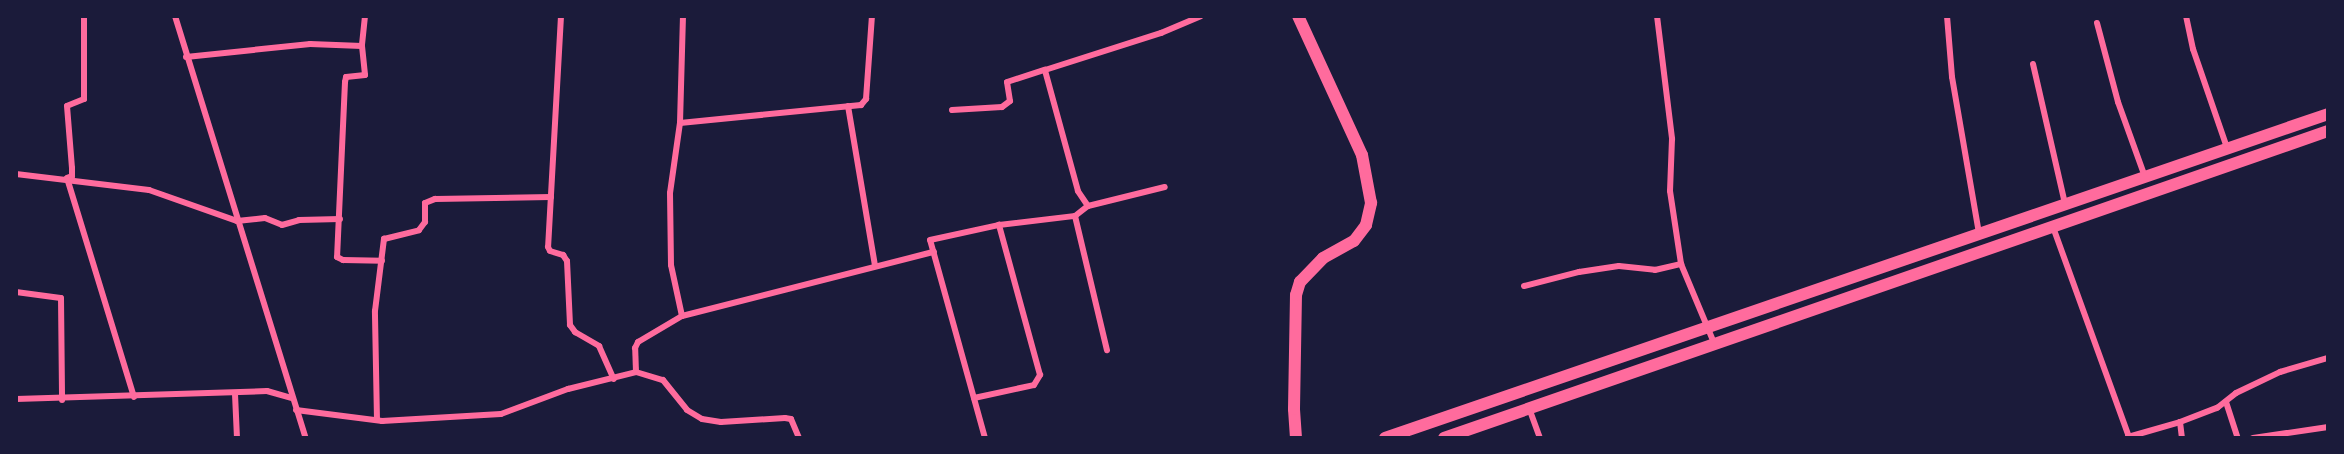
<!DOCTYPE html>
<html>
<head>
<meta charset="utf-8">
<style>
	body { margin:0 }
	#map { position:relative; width:2344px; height:454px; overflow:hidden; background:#1b1b3a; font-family:Rubik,sans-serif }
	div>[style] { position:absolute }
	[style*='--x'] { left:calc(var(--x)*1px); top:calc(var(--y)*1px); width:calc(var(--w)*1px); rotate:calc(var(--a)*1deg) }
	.minor>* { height:6px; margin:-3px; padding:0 3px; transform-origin:3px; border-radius:3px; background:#ff6b9d }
	.secondary>* { height:12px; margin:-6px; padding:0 6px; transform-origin:6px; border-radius:6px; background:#ff6b9d }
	span { translate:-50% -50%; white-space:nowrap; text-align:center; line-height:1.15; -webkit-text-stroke:6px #1b1b3a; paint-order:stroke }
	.frame { position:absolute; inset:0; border:18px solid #1b1b3a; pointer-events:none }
</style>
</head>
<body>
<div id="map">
	<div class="minor">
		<div style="--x:84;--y:16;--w:83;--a:90"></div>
		<div style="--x:84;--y:99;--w:18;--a:158"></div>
		<div style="--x:67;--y:106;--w:62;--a:85.4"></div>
		<div style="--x:72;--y:168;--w:8;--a:90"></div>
		<div style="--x:72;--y:176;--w:5;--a:158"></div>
		<div style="--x:67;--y:178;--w:229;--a:73"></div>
		<div style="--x:175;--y:16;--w:442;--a:72.8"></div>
		<div style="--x:365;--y:16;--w:30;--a:96"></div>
		<div style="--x:362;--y:46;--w:29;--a:84"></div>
		<div style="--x:365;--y:75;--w:19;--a:174"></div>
		<div style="--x:346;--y:77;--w:5;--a:101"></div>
		<div style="--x:345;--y:82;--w:175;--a:92.6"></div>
		<div style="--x:337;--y:257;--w:7;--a:27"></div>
		<div style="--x:343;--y:260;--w:39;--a:1"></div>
		<div style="--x:561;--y:16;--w:231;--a:93.2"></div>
		<div style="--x:548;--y:247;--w:4;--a:63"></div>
		<div style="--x:550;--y:251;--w:14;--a:17"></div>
		<div style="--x:563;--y:255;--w:7;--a:56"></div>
		<div style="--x:567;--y:261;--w:64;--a:87.3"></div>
		<div style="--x:570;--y:325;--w:9;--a:54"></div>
		<div style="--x:575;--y:332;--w:28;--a:30"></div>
		<div style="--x:599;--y:346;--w:36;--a:66"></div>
		<div style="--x:1657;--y:16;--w:124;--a:83"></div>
		<div style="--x:1672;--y:139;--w:52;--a:92.2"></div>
		<div style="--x:1670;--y:191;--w:74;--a:81.4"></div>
		<div style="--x:1681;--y:264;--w:86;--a:67.3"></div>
		<div style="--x:1947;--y:16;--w:61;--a:85.3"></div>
		<div style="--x:1952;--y:77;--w:159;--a:80.2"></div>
		<div style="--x:2186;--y:16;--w:34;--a:78"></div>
		<div style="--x:2193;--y:49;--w:105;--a:71"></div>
		<div style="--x:2097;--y:23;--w:82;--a:75.1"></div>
		<div style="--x:2118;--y:102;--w:80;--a:70.2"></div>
		<div style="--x:186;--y:57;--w:125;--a:-6"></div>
		<div style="--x:310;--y:44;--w:52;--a:2.2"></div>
		<div style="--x:2033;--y:64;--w:144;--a:77.1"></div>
		<div style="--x:848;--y:106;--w:162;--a:80.4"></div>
		<div style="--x:952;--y:110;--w:50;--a:-3.4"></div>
		<div style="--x:1002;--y:107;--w:10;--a:-37"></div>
		<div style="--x:1010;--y:101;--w:19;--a:-99"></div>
		<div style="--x:1007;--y:82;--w:40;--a:-18"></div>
		<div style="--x:680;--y:123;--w:182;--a:-5.7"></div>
		<div style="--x:861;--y:105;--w:8;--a:-50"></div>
		<div style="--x:866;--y:99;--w:83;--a:-85.9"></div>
		<div style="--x:16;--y:174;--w:134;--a:6.9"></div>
		<div style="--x:149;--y:190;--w:93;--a:19.4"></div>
		<div style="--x:237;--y:221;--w:28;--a:-6"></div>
		<div style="--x:265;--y:218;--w:18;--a:22"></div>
		<div style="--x:282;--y:225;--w:18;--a:-16"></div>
		<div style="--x:299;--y:220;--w:41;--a:-1.4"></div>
		<div style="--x:1088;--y:206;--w:79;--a:-13.9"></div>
		<div style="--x:1075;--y:216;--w:138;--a:76.6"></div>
		<div style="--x:2053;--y:227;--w:223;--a:70.1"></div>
		<div style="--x:1524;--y:286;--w:57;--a:-14.3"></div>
		<div style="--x:1579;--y:272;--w:40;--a:-8.5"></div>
		<div style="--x:1619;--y:266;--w:36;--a:6"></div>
		<div style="--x:1655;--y:270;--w:27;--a:-13"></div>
		<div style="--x:16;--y:292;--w:45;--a:7.6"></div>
		<div style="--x:61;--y:298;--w:102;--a:89.4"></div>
		<div style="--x:682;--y:316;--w:52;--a:-102.2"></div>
		<div style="--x:671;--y:265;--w:72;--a:-90.8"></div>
		<div style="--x:670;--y:193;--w:71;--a:-81.9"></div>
		<div style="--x:680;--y:123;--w:107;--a:-88.4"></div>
		<div style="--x:636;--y:372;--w:24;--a:-92"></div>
		<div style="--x:635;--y:348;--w:7;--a:-63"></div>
		<div style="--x:638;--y:342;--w:51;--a:-30.6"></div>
		<div style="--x:682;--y:316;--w:260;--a:-14.3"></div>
		<div style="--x:235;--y:394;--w:44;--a:87.4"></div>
		<div style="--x:974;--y:398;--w:61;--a:-12.2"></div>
		<div style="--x:1034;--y:385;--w:12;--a:-59"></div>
		<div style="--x:1040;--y:375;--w:156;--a:-105.3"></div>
		<div style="--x:16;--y:399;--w:251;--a:-1.8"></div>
		<div style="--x:267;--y:391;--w:26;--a:16"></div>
		<div style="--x:2226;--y:402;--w:38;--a:72"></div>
		<div style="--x:1529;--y:408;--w:32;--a:70"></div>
		<div style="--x:296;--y:410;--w:87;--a:7.3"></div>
		<div style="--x:382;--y:421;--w:119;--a:-3.4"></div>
		<div style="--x:501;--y:414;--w:72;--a:-20.5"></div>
		<div style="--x:568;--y:389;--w:70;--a:-14"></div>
		<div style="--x:636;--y:372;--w:28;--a:17"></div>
		<div style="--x:663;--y:380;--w:38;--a:51"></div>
		<div style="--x:687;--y:410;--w:17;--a:31"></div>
		<div style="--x:702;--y:419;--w:19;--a:9"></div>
		<div style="--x:721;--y:422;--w:64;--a:-3.6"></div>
		<div style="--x:785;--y:418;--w:6;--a:9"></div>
		<div style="--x:791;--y:419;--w:21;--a:67"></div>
		<div style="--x:377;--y:420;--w:109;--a:-91.1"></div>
		<div style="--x:375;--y:311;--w:73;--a:-82.9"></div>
		<div style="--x:384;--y:239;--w:36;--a:-14"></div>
		<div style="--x:419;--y:230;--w:10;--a:-53"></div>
		<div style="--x:425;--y:222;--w:19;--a:-90"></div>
		<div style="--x:425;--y:203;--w:11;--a:-22"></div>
		<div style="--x:435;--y:199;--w:116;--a:-1"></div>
		<div style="--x:2180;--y:422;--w:16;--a:83"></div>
		<div style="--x:2128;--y:437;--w:54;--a:-16.1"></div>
		<div style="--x:2180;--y:422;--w:40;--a:-21"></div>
		<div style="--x:2217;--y:408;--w:24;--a:-38"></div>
		<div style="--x:2236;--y:393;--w:49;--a:-25.5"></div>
		<div style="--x:2280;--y:372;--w:50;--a:-16.3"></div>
		<div style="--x:985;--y:438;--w:205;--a:-105.5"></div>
		<div style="--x:930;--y:240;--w:71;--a:-12.3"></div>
		<div style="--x:999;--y:225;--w:77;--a:-6.8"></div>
		<div style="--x:1075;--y:216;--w:16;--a:-38"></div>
		<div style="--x:1088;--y:206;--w:18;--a:-124"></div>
		<div style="--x:1078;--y:191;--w:125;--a:-105.3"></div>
		<div style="--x:1045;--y:70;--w:122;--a:-17.7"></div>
		<div style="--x:1161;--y:33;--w:43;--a:-23"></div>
		<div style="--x:2253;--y:438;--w:76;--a:-8.3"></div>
	</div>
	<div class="secondary">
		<div style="--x:1296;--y:438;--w:29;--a:-94"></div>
		<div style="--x:1294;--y:409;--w:114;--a:-89"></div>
		<div style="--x:1296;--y:295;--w:14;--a:-73"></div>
		<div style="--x:1300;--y:282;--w:33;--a:-46"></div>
		<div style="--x:1323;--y:258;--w:35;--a:-29"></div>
		<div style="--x:1354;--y:241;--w:20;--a:-53"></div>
		<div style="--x:1366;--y:225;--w:23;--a:-77"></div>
		<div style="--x:1371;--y:203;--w:49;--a:-100.6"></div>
		<div style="--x:1362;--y:155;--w:153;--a:-114.7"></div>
		<div style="--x:1385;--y:438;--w:997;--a:-18.96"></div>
		<div style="--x:1444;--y:438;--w:936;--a:-19.15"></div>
	</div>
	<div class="frame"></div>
</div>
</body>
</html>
